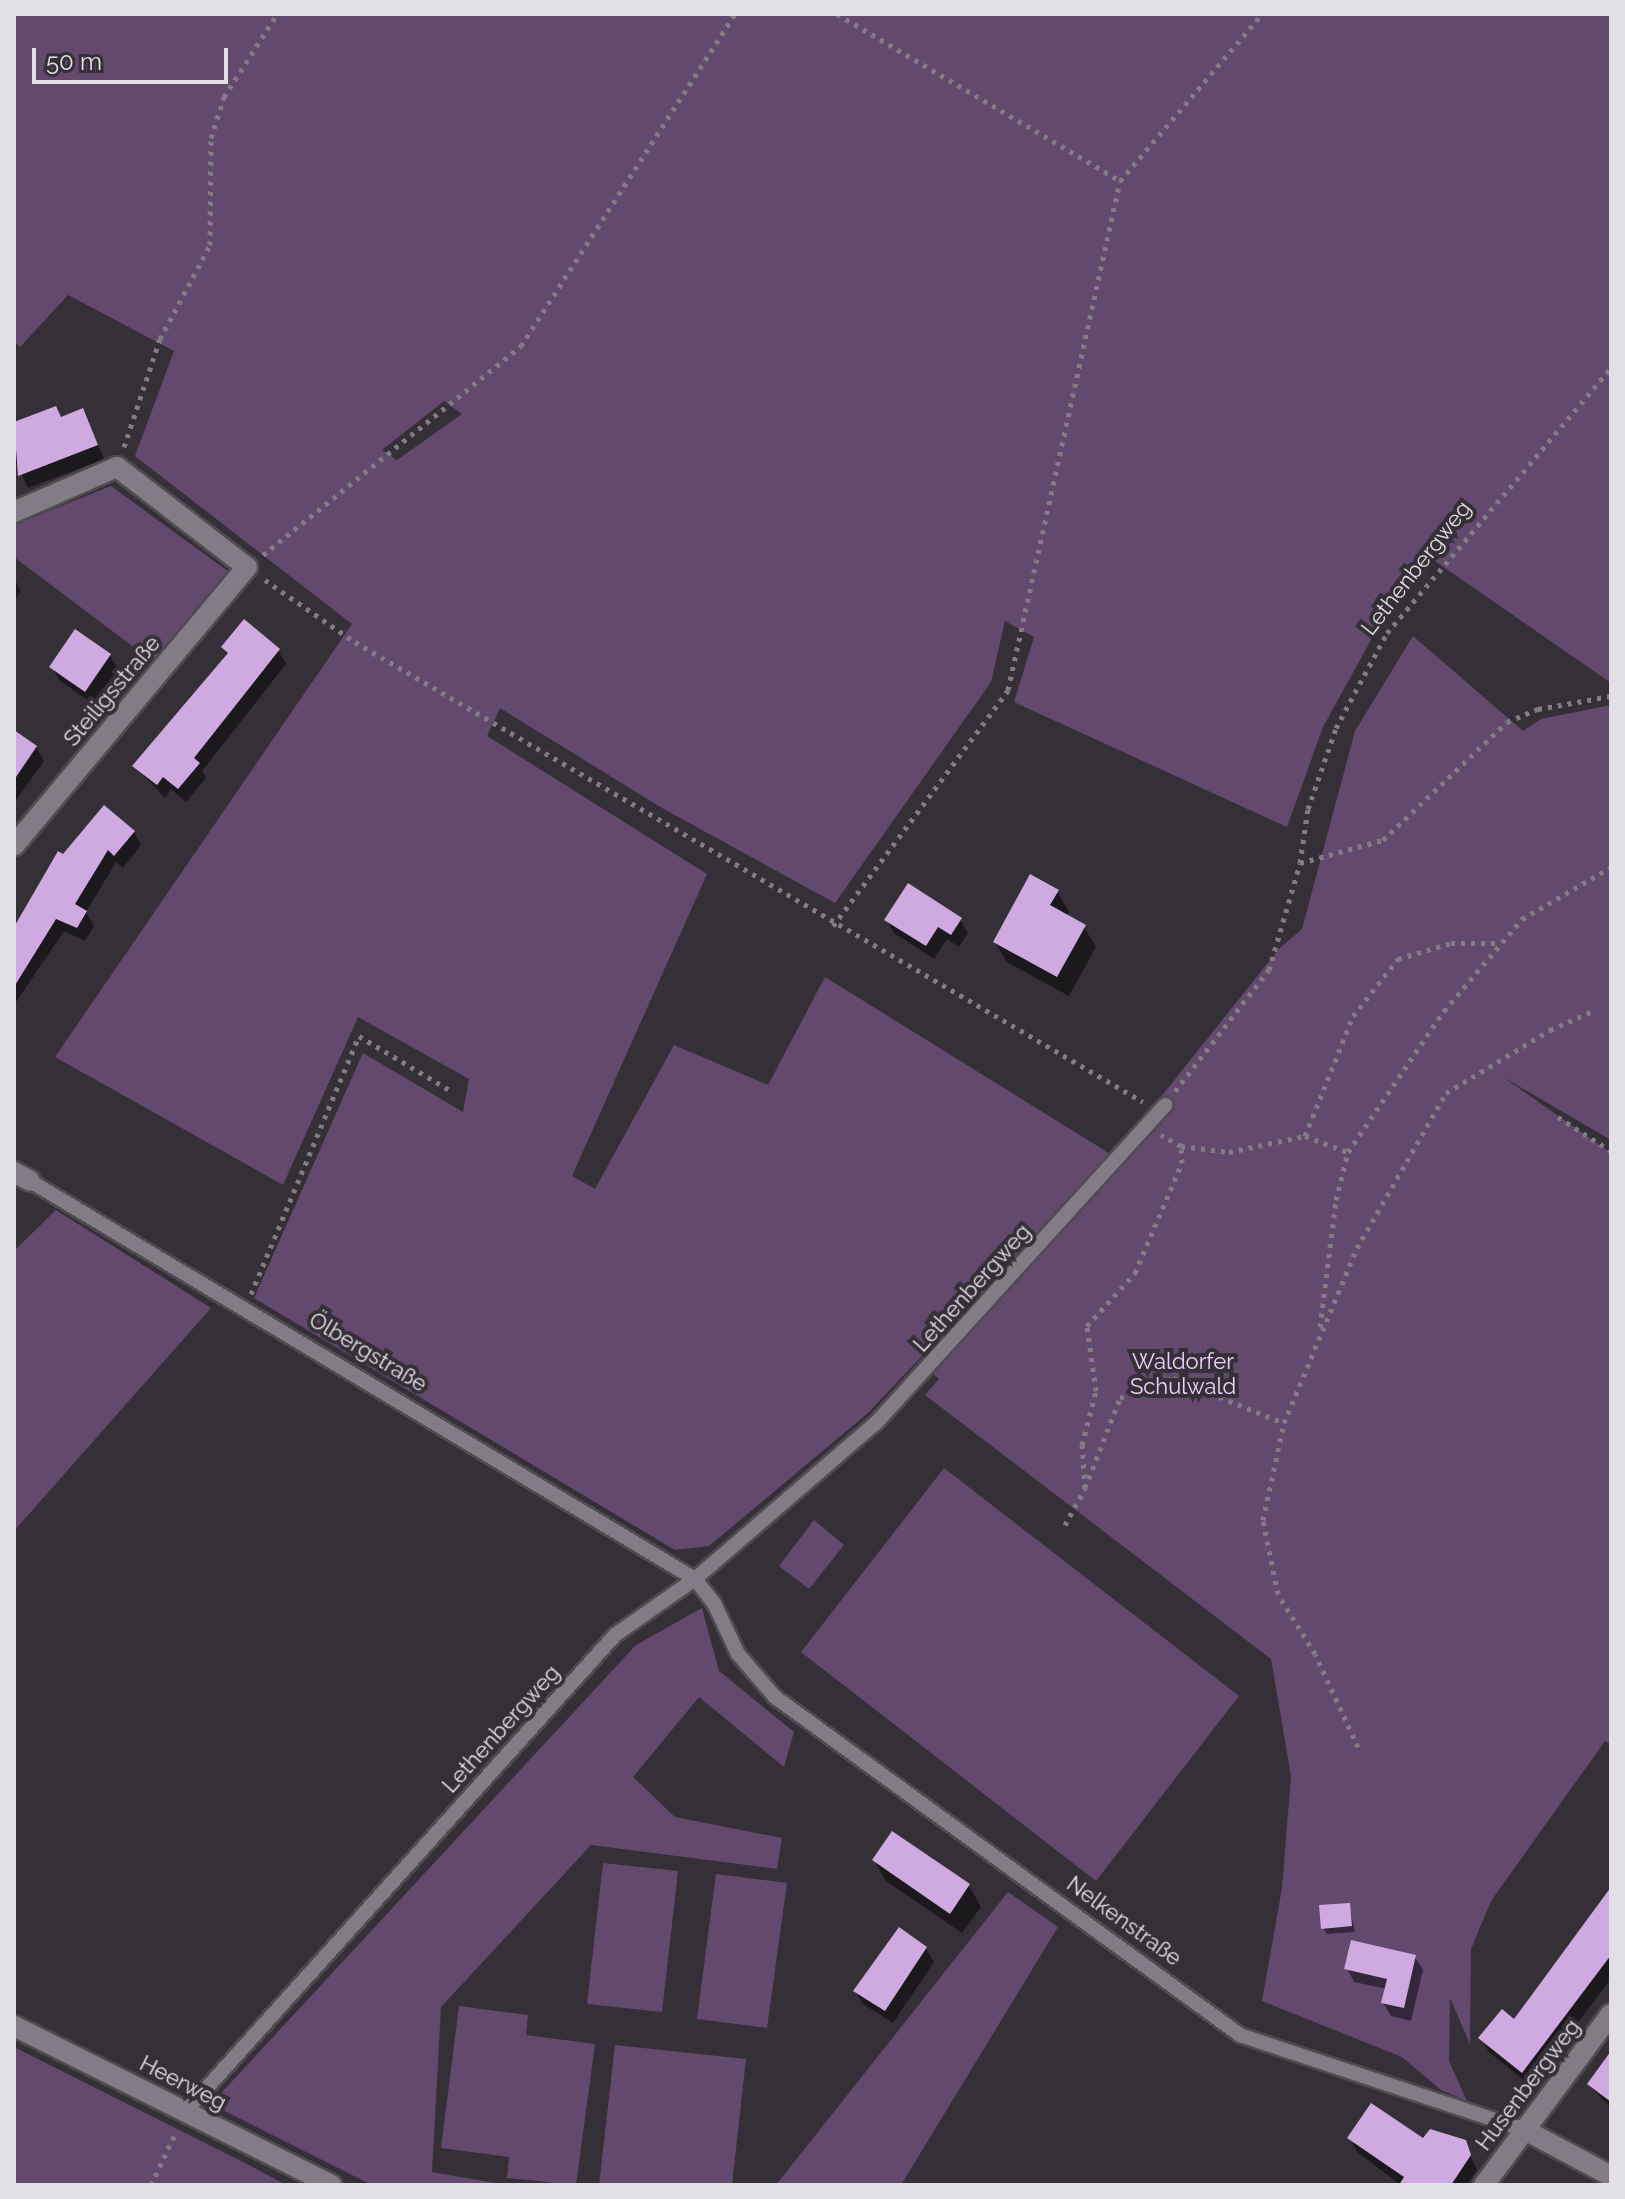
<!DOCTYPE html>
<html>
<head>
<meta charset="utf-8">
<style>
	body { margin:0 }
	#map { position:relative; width:1625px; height:2199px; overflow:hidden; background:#352f37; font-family:Raleway,sans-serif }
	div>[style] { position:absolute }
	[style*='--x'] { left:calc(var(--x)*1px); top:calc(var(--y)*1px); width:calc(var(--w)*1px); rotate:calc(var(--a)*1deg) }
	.green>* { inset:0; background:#64496f }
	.shadow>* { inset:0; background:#0007 }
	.building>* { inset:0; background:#cfaae0 }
	.path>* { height:5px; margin-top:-2.5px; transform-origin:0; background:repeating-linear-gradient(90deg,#827d84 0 4px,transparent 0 10px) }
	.roads { filter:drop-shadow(2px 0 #504b52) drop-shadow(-2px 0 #504b52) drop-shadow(0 2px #504b52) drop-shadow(0 -2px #504b52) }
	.lane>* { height:14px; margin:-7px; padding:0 7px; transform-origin:7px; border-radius:7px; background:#837c86 }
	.street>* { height:20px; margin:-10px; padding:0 10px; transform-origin:10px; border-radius:10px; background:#837c86 }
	span { translate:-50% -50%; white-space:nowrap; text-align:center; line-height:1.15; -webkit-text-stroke:8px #352f37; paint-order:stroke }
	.street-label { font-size:22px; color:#e3e0e5 }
	.park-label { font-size:22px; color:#efd0fd }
	.frame { position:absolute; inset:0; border:16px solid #e3e0e5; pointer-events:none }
	.scale { position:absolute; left:32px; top:48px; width:196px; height:36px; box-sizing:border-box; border:4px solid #e3e0e5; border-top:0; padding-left:10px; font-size:24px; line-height:28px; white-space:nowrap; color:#e3e0e5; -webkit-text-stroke:6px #352f37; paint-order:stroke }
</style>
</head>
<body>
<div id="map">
	<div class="green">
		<div style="clip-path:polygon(evenodd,14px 14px,1611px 14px,1611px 683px,1435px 561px,1377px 629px,1323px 727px,1287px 827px,1014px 702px,1034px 637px,1005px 621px,991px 682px,835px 903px,662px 808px,500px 708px,487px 736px,707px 874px,572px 1176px,595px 1189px,674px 1045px,768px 1085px,825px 977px,1112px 1155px,868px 1413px,709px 1546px,675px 1550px,254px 1298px,363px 1053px,463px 1112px,469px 1079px,358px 1017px,283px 1185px,55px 1057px,352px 624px,135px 456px,174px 351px,68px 295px,20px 347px,14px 342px,14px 14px,444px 401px,462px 414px,397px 460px,382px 450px,444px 401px)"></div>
		<div style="clip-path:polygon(111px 486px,229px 572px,152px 661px,14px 557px,14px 525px)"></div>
		<div style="clip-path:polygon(1413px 636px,1523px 731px,1541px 719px,1611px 705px,1611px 1140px,1503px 1077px,1611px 1153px,1611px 1744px,1605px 1741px,1491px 1901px,1471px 1949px,1470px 2044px,1450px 1998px,1449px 2061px,1467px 2101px,1441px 2090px,1402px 2057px,1262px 2001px,1282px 1888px,1291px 1776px,1271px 1659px,925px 1395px,939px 1379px,923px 1366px,1044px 1251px,1152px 1108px,1279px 949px,1302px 929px,1355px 731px)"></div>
		<div style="clip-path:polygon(56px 1210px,211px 1308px,14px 1531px,14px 1251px)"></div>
		<div style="clip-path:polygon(944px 1468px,1239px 1696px,1096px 1881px,801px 1652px)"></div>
		<div style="clip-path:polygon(814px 1520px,844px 1545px,809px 1589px,779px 1566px)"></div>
		<div style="clip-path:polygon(702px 1608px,719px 1671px,794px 1732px,784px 1767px,699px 1697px,633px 1777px,675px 1817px,782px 1838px,777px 1869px,591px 1845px,441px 2007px,432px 2172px,507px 2185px,372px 2185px,211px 2104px,636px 1645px)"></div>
		<div style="clip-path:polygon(603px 1863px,678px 1871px,662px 2012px,587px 2004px)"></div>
		<div style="clip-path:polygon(716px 1874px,787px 1883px,767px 2028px,697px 2019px)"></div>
		<div style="clip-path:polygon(1008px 1892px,1058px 1927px,901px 2185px,776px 2185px)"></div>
		<div style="clip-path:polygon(459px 2006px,528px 2015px,526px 2035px,595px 2044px,576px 2185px,507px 2178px,509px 2157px,441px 2148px)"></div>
		<div style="clip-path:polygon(615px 2045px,746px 2059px,732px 2185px,599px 2185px)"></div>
		<div style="clip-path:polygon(14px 2047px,247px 2164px,286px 2185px,14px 2185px)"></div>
	</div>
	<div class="shadow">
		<div style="clip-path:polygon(56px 409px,61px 419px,83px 411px,104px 459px,28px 488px,14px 459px,14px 425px)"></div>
		<div style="clip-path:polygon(14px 578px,21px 591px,14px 601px)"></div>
		<div style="clip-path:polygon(76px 632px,110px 656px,118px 669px,93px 704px,59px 680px,52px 667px)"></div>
		<div style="clip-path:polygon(223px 647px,278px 650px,286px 664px,202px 771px,206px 778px,186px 802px,171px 789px,165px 798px,135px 766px,228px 655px)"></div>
		<div style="clip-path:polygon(14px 732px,36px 747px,44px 761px,14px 803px)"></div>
		<div style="clip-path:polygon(134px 832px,141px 845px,123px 868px,116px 862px,86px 912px,94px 926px,85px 941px,64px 931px,14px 1005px,14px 931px,63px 856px)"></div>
		<div style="clip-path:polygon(1057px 891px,1069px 912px,1067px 917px,1084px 927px,1096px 947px,1069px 996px,1007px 962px,995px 942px)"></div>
		<div style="clip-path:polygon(887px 920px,960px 920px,968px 933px,959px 947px,947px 939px,934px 959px,894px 933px)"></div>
		<div style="clip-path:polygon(874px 1860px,969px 1886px,981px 1907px,962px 1933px,886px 1881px)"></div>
		<div style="clip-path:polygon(1611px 1892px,1611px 1979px,1530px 2085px,1489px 2052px,1481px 2039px,1514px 2022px)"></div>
		<div style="clip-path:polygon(1349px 1905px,1355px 1932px,1327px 1934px,1323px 1928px)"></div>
		<div style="clip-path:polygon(899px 1930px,926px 1949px,934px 1962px,893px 2023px,863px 2004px,855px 1991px)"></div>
		<div style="clip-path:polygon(1415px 1957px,1423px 1970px,1411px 2021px,1391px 2016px,1383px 2003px,1387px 1989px,1354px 1982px,1347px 1968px)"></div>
		<div style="clip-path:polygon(1611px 2073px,1611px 2108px,1589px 2085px)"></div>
		<div style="clip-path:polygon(1350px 2138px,1464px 2141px,1477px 2170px,1467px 2185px,1401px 2185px,1357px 2152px)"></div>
	</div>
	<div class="building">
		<div style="clip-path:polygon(56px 406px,61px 417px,83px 408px,98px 445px,18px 476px,14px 422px)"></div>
		<div style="clip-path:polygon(244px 619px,280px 649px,194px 758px,200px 763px,178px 789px,163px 777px,157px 785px,132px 766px,228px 653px,221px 647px)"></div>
		<div style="clip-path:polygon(75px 629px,111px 654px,85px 692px,49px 667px)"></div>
		<div style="clip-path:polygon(14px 730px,37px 746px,14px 780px)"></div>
		<div style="clip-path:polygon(104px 805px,135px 831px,114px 856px,108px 850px,75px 904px,87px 911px,77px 928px,56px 919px,14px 987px,14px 927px,58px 851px,63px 854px)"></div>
		<div style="clip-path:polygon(1030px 874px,1059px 890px,1050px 905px,1086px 925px,1057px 977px,993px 942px)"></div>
		<div style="clip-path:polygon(908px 883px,962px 918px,951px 935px,938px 927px,926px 946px,884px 920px)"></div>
		<div style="clip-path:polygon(892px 1831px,970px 1884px,950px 1914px,872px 1860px)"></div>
		<div style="clip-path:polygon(1611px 1887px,1611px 1955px,1522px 2073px,1478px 2038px,1502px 2009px,1514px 2019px)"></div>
		<div style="clip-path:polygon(1350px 1903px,1352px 1926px,1321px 1929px,1319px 1905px)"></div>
		<div style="clip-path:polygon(899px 1927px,927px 1947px,885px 2011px,853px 1991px)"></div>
		<div style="clip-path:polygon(1351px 1940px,1416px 1955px,1404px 2008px,1381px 2003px,1387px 1979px,1344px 1969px)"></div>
		<div style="clip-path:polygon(1611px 2051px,1611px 2102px,1587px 2084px)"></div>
		<div style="clip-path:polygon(1371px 2103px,1423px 2138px,1430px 2129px,1466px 2140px,1471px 2155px,1451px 2185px,1399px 2185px,1404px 2177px,1347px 2138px)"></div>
	</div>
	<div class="path">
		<div style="--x:837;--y:14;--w:329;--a:30.5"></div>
		<div style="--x:124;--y:447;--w:114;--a:-71.6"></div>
		<div style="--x:160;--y:339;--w:106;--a:-62"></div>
		<div style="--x:210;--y:245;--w:107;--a:-89.5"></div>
		<div style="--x:211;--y:138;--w:43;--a:-72.4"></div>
		<div style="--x:224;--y:97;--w:98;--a:-57.4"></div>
		<div style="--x:263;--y:555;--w:332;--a:-39"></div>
		<div style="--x:521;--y:346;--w:395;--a:-57.2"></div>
		<div style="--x:265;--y:580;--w:109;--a:34.6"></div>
		<div style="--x:355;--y:642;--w:912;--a:30.27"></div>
		<div style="--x:1300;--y:863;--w:86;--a:-15.5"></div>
		<div style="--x:1383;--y:840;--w:171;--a:-43.6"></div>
		<div style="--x:1507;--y:722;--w:34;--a:-23"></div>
		<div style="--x:1538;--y:709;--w:74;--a:-10.1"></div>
		<div style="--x:833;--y:926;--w:294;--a:-53.4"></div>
		<div style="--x:1008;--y:690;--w:521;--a:-77.59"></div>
		<div style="--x:1120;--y:181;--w:219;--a:-49.6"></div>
		<div style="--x:1175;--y:1091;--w:153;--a:-52.2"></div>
		<div style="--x:1269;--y:970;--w:111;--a:-73.8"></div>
		<div style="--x:1300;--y:863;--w:55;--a:-81.6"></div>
		<div style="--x:1308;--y:809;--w:86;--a:-70.9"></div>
		<div style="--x:1336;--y:728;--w:108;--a:-61.8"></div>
		<div style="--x:1387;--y:633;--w:347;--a:-49.8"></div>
		<div style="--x:1558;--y:1117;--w:63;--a:32.7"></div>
		<div style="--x:1305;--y:1136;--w:129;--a:-68.2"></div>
		<div style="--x:1353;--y:1016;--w:73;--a:-51.7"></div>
		<div style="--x:1398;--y:959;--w:55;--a:-16.8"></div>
		<div style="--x:1451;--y:943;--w:50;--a:0"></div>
		<div style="--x:1181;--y:1146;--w:48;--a:7.1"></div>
		<div style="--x:1229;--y:1152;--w:78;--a:-11.9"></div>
		<div style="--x:1305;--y:1136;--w:46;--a:20.4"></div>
		<div style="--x:251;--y:1294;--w:280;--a:-67.3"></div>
		<div style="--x:359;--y:1036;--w:109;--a:30.8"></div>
		<div style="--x:1320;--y:1327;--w:128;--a:-82.8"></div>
		<div style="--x:1336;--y:1200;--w:49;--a:-76"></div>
		<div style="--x:1348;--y:1152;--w:171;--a:-55.8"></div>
		<div style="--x:1444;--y:1011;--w:121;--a:-49.7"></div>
		<div style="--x:1522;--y:919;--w:103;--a:-30.3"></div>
		<div style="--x:1085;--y:1488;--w:43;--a:-94"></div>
		<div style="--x:1082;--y:1445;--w:56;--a:-75.5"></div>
		<div style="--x:1096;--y:1391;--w:66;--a:-97.9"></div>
		<div style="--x:1087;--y:1326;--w:72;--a:-47.8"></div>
		<div style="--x:1135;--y:1273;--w:120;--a:-66.9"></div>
		<div style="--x:1182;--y:1163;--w:17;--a:-93"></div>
		<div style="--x:1181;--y:1146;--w:23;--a:-151"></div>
		<div style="--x:1065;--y:1525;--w:42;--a:-61.6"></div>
		<div style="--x:1085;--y:1488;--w:97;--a:-68.7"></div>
		<div style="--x:1120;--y:1398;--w:57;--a:-20.7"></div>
		<div style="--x:1173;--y:1378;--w:120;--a:22.1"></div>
		<div style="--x:1358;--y:1747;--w:102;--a:-114.8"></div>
		<div style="--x:1315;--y:1654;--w:70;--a:-121.7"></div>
		<div style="--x:1278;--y:1594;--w:76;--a:-101.5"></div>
		<div style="--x:1263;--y:1520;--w:99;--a:-77.8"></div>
		<div style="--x:1284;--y:1423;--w:190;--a:-67.4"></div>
		<div style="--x:1357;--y:1248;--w:179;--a:-60.1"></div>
		<div style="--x:1446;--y:1093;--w:122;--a:-31.2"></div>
		<div style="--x:1550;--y:1030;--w:49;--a:-24"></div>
		<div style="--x:151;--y:2185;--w:59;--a:-64.7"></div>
	</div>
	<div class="roads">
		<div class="lane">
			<div style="--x:30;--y:1181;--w:775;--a:30.9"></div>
			<div style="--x:695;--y:1579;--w:31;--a:52"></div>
			<div style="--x:714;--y:1603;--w:56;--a:64.8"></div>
			<div style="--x:738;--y:1654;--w:57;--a:49.3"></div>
			<div style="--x:775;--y:1697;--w:575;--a:36.01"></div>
			<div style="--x:1240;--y:2035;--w:298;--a:18.4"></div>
			<div style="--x:186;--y:2111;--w:641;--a:-47.97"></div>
			<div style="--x:615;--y:1635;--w:98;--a:-35"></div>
			<div style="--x:695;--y:1579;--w:239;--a:-40.8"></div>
			<div style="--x:876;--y:1423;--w:430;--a:-47.7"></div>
		</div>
		<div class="street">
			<div style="--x:14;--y:512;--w:112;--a:-23.6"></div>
			<div style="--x:117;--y:467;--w:164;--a:37.6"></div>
			<div style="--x:247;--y:567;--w:363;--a:129.9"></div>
			<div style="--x:14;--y:1172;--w:18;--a:29"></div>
			<div style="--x:14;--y:2026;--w:355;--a:26.6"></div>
			<div style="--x:1523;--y:2129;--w:100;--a:28.1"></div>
			<div style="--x:1484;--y:2185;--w:213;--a:-53.4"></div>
		</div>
	</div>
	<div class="street-label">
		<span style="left:1416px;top:568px;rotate:-52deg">Lethenbergweg</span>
		<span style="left:112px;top:691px;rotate:-50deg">Steiligsstraße</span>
		<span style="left:972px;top:1288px;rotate:-48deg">Lethenbergweg</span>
		<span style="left:368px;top:1352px;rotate:31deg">Ölbergstraße</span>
		<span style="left:501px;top:1729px;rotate:-48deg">Lethenbergweg</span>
		<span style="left:1124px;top:1921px;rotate:36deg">Nelkenstraße</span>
		<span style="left:183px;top:2083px;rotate:27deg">Heerweg</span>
		<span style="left:1528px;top:2085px;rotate:-53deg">Husenbergweg</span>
	</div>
	<div class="park-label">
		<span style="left:1183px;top:1374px">Waldorfer<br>Schulwald</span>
	</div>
	<div class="frame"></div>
	<div class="scale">50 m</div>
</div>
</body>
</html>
